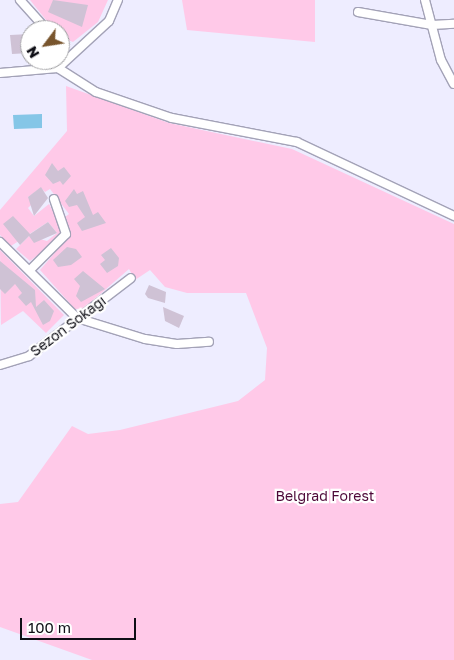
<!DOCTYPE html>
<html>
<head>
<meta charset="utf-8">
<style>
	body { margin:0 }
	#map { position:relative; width:454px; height:660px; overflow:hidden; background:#eeedff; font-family:"Golos Text",sans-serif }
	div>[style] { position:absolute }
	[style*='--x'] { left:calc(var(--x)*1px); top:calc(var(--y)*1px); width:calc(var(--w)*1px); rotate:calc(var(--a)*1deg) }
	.green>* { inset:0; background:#ffc9e8 }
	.water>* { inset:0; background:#85c6e7 }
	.building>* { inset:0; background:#cfc2d5 }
	.roads { filter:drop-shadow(1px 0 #a3a2b7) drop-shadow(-1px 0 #a3a2b7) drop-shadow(0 1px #a3a2b7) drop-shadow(0 -1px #a3a2b7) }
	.street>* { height:8px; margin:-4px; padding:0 4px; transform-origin:4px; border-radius:4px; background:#fff }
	span { translate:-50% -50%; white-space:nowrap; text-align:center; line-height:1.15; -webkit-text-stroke:4.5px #fff; paint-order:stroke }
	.street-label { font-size:14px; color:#0f0f16 }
	.park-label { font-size:14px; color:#4d0838 }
	.north { position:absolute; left:20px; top:20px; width:50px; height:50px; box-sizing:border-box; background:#fff; border:1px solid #9f9fa2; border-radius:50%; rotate:239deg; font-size:14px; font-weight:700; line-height:20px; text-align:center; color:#0f0f16 }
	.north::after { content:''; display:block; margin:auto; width:18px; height:22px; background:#78552d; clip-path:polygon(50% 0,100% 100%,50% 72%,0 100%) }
	.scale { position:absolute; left:20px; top:618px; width:116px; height:22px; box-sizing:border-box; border:2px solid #0f0f16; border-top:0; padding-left:6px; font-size:15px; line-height:18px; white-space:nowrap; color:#0f0f16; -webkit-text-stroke:4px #fff; paint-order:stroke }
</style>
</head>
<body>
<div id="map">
	<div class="green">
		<div style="clip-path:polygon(30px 0,108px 0,98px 22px,73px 42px,60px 37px,60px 30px,54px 30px)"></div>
		<div style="clip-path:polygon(182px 0,315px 0,315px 42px,187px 30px)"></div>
		<div style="clip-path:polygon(66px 86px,169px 123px,292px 149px,454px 224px,454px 660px,92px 660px,0 627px,0 504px,18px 502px,72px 426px,88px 434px,120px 430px,238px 401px,265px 380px,267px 348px,246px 293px,187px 293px,165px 287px,150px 270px,135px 280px,129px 269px,83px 309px,75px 309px,40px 270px,71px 234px,65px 217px,69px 214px,50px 189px,45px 192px,41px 188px,28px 197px,32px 204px,28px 208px,34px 216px,49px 204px,60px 224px,61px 237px,30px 261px,16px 249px,29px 236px,47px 241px,57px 233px,48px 222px,11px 246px,0 235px,0 210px,67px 131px)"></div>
		<div style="clip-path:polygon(0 250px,64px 315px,46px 333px,23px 311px,1px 325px)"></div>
	</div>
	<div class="water">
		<div style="clip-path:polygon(42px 114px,42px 128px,14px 129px,13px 115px)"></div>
	</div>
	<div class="building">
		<div style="clip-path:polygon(53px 0,88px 5px,82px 27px,48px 12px)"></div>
		<div style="clip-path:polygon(30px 34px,30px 53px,12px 54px,10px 35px)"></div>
		<div style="clip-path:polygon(52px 163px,58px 171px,64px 167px,71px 176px,63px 185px,60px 181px,53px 184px,45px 175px)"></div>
		<div style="clip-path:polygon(41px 187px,48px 198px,34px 216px,28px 197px)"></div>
		<div style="clip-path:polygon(74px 189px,77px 194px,83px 191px,93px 215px,98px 212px,106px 223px,82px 231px,77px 223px,85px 217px,77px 205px,69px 207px,65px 201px)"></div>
		<div style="clip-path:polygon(13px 216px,30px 234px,48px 222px,57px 233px,34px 243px,29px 236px,20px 245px,3px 224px)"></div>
		<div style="clip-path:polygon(67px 247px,76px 249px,82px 257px,71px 265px,58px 267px,53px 260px)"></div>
		<div style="clip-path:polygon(111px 248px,119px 258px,118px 266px,107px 273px,100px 264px,105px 260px,101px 255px)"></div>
		<div style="clip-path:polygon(0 261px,35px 290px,36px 307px,44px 300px,54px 311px,50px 321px,43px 325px,31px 302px,26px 306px,18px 297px,22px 293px,15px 284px,5px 294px,0 289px)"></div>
		<div style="clip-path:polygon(83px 271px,105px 289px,81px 302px,76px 296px,80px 286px,74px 279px)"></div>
		<div style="clip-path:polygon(149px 285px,166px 292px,165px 303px,148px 298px,145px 294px)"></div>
		<div style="clip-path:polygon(163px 307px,184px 316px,179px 328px,165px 321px)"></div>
	</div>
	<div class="roads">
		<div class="street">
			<div style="--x:20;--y:0;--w:40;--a:48"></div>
			<div style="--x:425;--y:0;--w:62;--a:75.1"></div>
			<div style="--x:441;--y:60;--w:27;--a:62"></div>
			<div style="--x:358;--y:12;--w:75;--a:10"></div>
			<div style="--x:432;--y:25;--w:22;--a:-3"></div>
			<div style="--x:56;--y:60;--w:8;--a:76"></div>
			<div style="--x:58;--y:68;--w:45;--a:32.3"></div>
			<div style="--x:96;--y:92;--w:80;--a:18.9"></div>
			<div style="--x:172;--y:118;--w:127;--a:10.9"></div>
			<div style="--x:297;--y:142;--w:174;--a:25.2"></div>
			<div style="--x:0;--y:73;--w:58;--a:-4.9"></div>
			<div style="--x:58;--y:68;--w:69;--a:-42.7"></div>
			<div style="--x:109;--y:21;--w:23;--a:-67"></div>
			<div style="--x:0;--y:242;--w:108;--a:44.6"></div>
			<div style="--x:77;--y:318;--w:71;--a:17.2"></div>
			<div style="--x:145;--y:339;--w:32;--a:9"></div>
			<div style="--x:177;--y:344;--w:32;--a:-4"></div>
			<div style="--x:31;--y:269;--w:49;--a:-45"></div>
			<div style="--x:66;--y:234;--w:37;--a:-109"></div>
			<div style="--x:0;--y:365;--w:30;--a:-17"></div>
			<div style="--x:29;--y:356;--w:128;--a:-37.4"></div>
		</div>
	</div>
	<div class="street-label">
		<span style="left:68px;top:326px;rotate:-37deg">Sezon Sokağı</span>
	</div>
	<div class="park-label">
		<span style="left:325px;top:496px">Belgrad Forest</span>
	</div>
	<div class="north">N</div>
	<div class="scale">100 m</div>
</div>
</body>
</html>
